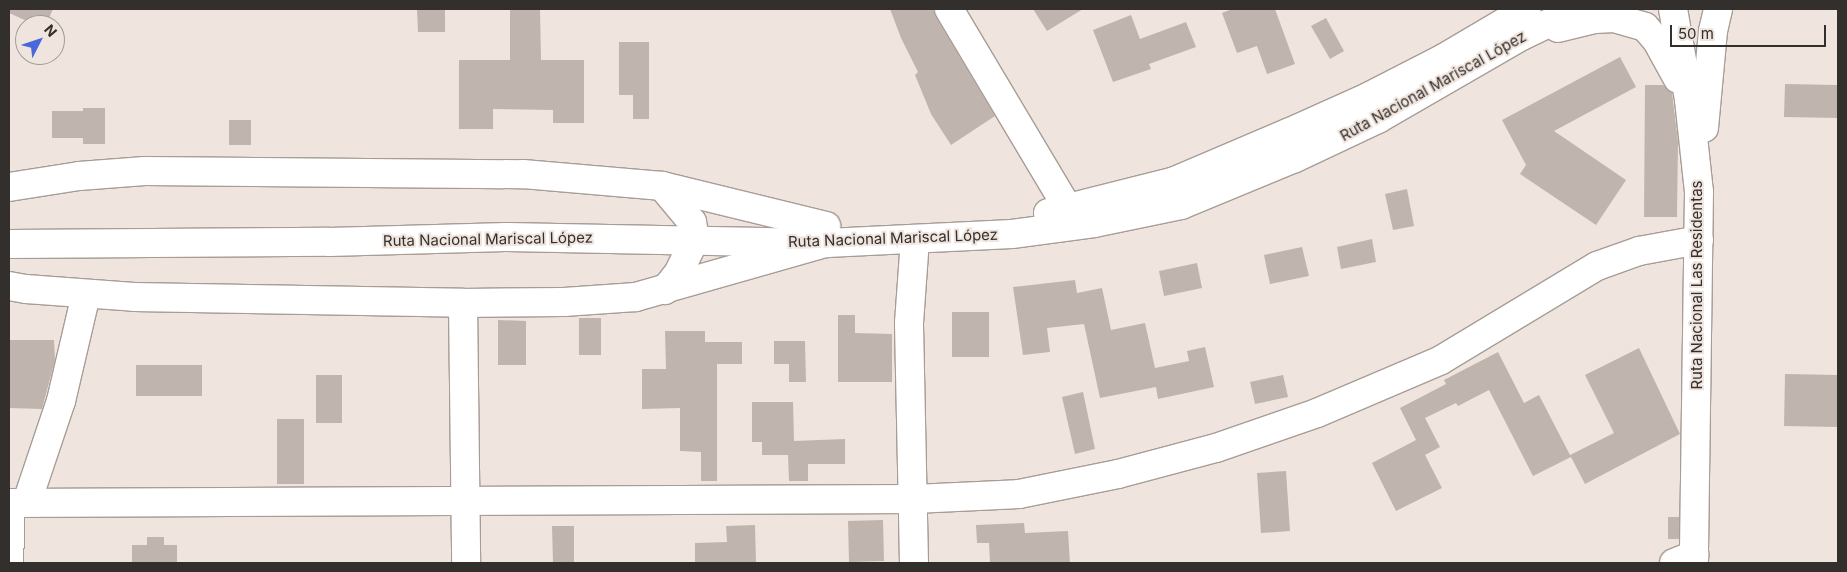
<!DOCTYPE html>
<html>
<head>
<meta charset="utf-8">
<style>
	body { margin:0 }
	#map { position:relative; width:1847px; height:572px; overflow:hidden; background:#f0e5de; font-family:Inter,sans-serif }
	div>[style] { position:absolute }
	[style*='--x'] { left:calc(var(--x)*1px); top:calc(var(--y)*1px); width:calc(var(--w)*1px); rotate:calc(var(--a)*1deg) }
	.building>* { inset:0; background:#bfb5ae }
	.roads { filter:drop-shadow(1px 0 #a79d96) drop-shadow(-1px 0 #a79d96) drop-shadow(0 1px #a79d96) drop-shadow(0 -1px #a79d96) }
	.minor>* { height:28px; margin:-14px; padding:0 14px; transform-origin:14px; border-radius:14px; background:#fff }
	.highway>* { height:28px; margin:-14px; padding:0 14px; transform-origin:14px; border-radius:14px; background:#fff }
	span { translate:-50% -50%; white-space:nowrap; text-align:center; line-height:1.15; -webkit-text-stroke:4px #f0e5de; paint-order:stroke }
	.street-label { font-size:15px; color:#332f2c }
	.frame { position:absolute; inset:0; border:10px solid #332f2c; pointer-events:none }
	.north { position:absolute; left:15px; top:15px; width:50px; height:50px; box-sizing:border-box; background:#f0e5de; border:1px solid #a49c97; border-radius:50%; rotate:49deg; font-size:14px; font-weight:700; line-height:20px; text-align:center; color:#332f2c }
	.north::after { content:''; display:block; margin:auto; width:18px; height:22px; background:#4a68dc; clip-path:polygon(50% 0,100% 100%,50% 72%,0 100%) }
	.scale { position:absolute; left:1670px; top:25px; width:156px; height:22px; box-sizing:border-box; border:2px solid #332f2c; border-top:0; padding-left:6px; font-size:15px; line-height:18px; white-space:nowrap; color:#332f2c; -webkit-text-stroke:4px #f0e5de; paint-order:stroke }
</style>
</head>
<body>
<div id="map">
	<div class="building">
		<div style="clip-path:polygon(9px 9px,53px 9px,46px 25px,36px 25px,9px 13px)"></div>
		<div style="clip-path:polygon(417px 9px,445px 9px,445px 32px,418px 32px)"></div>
		<div style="clip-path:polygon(510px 9px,540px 9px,541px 60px,584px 60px,584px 123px,553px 123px,553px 110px,493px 109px,493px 129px,459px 129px,459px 60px,510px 60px)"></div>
		<div style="clip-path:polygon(890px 9px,933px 9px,936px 17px,995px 116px,951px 145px,931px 114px,915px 75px,918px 72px,901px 38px)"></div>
		<div style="clip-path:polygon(1033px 9px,1083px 9px,1047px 31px)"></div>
		<div style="clip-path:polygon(1232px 9px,1275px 9px,1295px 64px,1267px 74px,1257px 46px,1237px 53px,1222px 13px)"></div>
		<div style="clip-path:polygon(1131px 15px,1140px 39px,1186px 22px,1196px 47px,1149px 64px,1151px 69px,1113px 82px,1093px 30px)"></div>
		<div style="clip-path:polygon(1326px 18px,1344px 51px,1330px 59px,1311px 26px)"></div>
		<div style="clip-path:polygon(619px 42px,649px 42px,649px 119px,633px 119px,633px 95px,619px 95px)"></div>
		<div style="clip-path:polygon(1620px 57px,1636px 87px,1554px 131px,1626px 180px,1596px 225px,1520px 174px,1526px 165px,1502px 120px)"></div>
		<div style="clip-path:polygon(1785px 84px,1838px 85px,1838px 118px,1784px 117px)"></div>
		<div style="clip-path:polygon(1645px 85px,1663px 85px,1672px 93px,1678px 141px,1677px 217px,1644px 217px)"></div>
		<div style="clip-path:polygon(83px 108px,105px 108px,105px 144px,83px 144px,83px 138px,52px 138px,52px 111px,83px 111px)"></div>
		<div style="clip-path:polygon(229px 120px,251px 120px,251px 145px,229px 145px)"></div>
		<div style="clip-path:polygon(1407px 189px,1414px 226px,1393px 230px,1385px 194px)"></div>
		<div style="clip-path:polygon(1372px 239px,1376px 262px,1341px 269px,1337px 247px)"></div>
		<div style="clip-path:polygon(1302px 247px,1309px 276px,1270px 284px,1264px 255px)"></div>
		<div style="clip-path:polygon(1197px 263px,1202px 288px,1164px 296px,1159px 271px)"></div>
		<div style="clip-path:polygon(1075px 280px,1077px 293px,1102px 288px,1111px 330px,1145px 323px,1155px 368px,1189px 361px,1187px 351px,1205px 347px,1214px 387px,1158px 399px,1156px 387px,1100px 398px,1084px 324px,1047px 328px,1050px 352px,1023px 355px,1013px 287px)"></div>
		<div style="clip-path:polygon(952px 312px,989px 312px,989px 357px,952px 357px)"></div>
		<div style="clip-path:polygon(838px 315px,855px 315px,855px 333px,892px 334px,892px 382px,838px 382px)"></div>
		<div style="clip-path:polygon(579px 318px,601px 318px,601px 355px,579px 355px)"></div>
		<div style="clip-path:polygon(498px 320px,526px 321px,526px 365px,498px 365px)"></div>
		<div style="clip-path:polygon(665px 331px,705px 331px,705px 342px,742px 342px,742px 364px,717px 364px,717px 481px,701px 481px,701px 452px,680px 451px,680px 408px,642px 409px,642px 369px,666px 369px)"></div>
		<div style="clip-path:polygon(9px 340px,54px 340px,55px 360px,42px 409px,9px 408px)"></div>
		<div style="clip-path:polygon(774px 341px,805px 341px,806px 382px,789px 382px,789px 364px,774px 364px)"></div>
		<div style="clip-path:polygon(1639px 348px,1680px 434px,1585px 484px,1571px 457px,1533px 476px,1489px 390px,1458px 406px,1456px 403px,1425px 418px,1440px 447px,1425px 455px,1442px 488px,1396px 511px,1372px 463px,1416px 440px,1400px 408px,1446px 384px,1444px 380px,1498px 352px,1524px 403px,1539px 395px,1570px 455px,1614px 433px,1585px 375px)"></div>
		<div style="clip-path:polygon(136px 365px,202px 365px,202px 396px,136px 396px)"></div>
		<div style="clip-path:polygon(1785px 374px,1838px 375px,1838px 427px,1784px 426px)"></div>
		<div style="clip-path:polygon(316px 375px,342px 375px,342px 423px,316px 423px)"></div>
		<div style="clip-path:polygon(1283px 375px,1288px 397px,1255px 404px,1250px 382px)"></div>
		<div style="clip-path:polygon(1083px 392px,1095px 449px,1075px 454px,1062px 397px)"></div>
		<div style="clip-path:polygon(752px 402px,793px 402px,794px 441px,845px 439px,845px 464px,808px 464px,808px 481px,789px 481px,788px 455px,762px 455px,762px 442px,752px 442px)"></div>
		<div style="clip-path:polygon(277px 419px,304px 419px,304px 484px,277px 484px)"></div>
		<div style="clip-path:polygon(1286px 471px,1290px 531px,1261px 533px,1257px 473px)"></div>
		<div style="clip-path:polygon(1668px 517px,1679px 517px,1679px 539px,1668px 539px)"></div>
		<div style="clip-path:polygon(883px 520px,884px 561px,849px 562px,848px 521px)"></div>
		<div style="clip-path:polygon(1024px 523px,1025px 533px,1068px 531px,1070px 563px,990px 563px,989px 543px,977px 543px,976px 525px)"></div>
		<div style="clip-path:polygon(755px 525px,756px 563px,695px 563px,695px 543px,727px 542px,726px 526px)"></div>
		<div style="clip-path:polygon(552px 526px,574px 526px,574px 563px,553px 563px)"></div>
		<div style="clip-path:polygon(147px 537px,164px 537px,164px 545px,177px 545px,177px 563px,132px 563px,132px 545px,147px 545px)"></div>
	</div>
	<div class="roads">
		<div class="minor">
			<div style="--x:949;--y:9;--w:233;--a:59.2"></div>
			<div style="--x:662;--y:186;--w:47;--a:50.2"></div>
			<div style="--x:692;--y:222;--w:17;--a:80"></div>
			<div style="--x:695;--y:239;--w:37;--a:116"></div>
			<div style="--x:679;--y:272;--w:23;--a:128"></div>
			<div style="--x:9;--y:187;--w:71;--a:-8.9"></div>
			<div style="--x:79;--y:176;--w:66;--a:-4.3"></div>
			<div style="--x:145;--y:171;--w:378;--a:0.5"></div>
			<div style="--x:523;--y:174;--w:140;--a:4.9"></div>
			<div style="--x:662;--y:186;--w:169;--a:13.7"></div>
			<div style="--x:9;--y:286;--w:17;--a:10"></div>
			<div style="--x:26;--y:289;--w:108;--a:4.2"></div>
			<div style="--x:134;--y:297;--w:329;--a:1"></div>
			<div style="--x:463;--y:303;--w:101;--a:-0.6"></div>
			<div style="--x:564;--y:302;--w:72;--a:-4"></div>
			<div style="--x:636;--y:297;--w:190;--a:-15.9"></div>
			<div style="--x:463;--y:303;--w:260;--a:89.3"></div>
			<div style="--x:27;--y:502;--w:107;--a:-71.4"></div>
			<div style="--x:61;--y:401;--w:110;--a:-76.8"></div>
			<div style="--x:9;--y:503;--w:905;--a:-0.25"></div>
			<div style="--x:914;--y:499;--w:105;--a:-2.7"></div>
			<div style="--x:1019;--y:494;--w:101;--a:-11.4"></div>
			<div style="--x:1118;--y:474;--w:101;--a:-14.9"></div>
			<div style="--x:1216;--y:448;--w:107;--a:-19.1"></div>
			<div style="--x:1317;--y:413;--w:135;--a:-23.1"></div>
			<div style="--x:1441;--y:360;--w:182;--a:-31.1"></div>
			<div style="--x:1597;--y:266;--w:45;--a:-19.7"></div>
			<div style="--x:1639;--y:251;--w:61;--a:-10.4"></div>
			<div style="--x:9;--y:563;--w:60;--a:-88.1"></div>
			<div style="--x:914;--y:563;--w:240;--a:-91.2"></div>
			<div style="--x:909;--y:323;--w:84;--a:-85.9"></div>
			<div style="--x:1674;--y:563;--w:22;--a:-22"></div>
		</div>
		<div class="highway">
			<div style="--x:1673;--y:9;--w:92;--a:80"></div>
			<div style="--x:1689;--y:100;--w:93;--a:83.8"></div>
			<div style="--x:1699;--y:192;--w:371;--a:90.8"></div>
			<div style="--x:1558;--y:28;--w:38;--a:-14"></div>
			<div style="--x:1595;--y:19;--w:19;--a:-3"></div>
			<div style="--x:1614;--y:18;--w:32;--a:16"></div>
			<div style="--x:1645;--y:27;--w:18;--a:49"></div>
			<div style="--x:1657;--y:41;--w:43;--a:61.1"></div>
			<div style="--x:1704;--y:128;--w:97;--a:-84.7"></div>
			<div style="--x:1713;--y:31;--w:23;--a:-77"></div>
			<div style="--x:1048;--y:213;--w:131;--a:-14.1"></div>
			<div style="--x:1175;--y:181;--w:125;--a:-23.1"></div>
			<div style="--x:1290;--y:132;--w:85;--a:-24.2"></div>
			<div style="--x:1368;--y:97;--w:85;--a:-27.2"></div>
			<div style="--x:1444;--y:58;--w:96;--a:-30.6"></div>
			<div style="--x:9;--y:244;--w:320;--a:-0.4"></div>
			<div style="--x:329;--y:242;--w:178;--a:-1.6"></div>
			<div style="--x:507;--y:237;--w:320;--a:1.1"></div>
			<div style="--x:827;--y:243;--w:185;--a:-2.8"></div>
			<div style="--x:1012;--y:234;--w:83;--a:-7.6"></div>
			<div style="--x:1094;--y:223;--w:89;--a:-11.7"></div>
			<div style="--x:1181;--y:205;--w:123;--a:-22.4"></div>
			<div style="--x:1295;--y:158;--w:92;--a:-25.2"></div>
			<div style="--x:1378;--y:119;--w:166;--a:-30"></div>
			<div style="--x:1522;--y:36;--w:62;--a:-25.7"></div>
		</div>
	</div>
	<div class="street-label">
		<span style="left:1433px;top:86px;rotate:-29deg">Ruta Nacional Mariscal López</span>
		<span style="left:893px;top:238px;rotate:-2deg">Ruta Nacional Mariscal López</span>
		<span style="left:488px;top:239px;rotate:-1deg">Ruta Nacional Mariscal López</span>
		<span style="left:1697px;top:285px;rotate:-90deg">Ruta Nacional Las Residentas</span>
	</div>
	<div class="frame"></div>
	<div class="north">N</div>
	<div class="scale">50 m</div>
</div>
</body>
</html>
